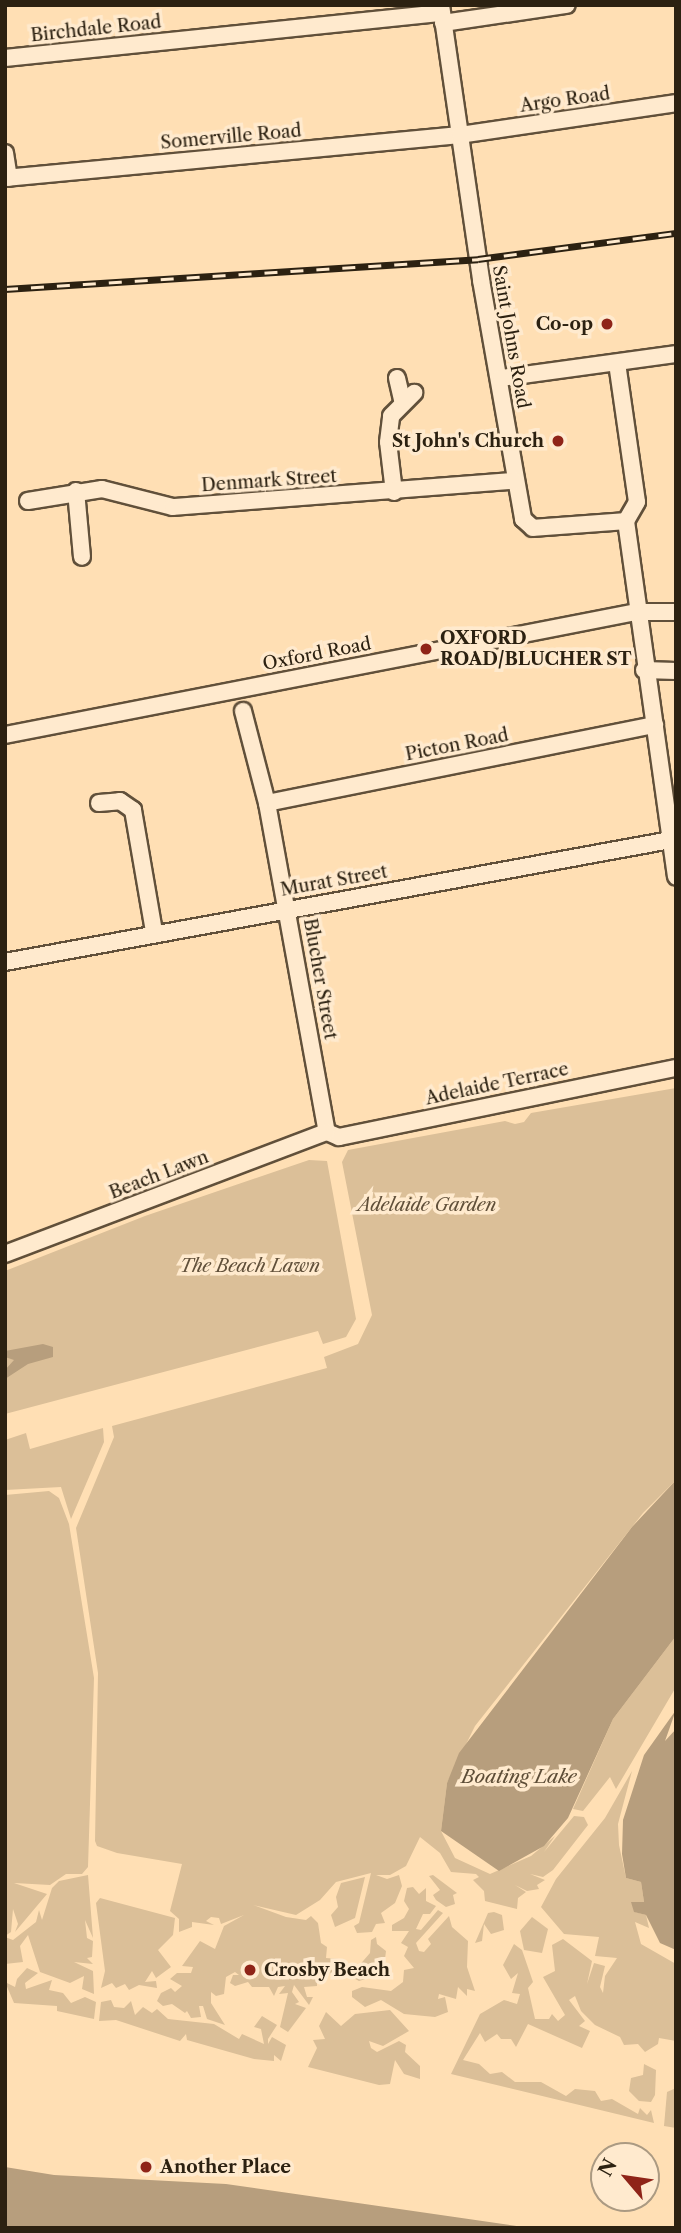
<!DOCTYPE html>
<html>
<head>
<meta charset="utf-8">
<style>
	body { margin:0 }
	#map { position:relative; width:681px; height:2233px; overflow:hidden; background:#ffdfb4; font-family:"Libre Caslon Text",serif }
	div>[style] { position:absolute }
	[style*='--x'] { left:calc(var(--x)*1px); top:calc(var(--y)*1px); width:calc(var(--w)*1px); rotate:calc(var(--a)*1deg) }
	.green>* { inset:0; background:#dbbf98 }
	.water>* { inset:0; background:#b79e7d }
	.roads { filter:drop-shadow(2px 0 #61503a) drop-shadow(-2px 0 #61503a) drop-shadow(0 2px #61503a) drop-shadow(0 -2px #61503a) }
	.minor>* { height:16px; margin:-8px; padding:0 8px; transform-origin:8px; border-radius:8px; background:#ffeace }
	.rail>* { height:7px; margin-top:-3.5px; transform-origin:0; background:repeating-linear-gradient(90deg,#ffeace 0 13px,#2c2111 0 26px); box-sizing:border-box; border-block:2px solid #2c2111 }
	.dots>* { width:19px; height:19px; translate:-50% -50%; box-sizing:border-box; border:4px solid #ffeace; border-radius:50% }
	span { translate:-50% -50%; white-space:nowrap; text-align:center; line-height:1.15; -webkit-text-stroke:7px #ffeace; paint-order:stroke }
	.street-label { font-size:18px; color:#2c2111 }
	.poi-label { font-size:18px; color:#2c2111; font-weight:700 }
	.right { translate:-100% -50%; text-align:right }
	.left { translate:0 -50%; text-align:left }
	.park-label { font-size:18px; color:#61503a; font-style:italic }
	.water-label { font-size:19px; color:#5d4d37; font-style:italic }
	.frame { position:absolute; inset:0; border:7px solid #2c2111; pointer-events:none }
	.north { position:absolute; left:590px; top:2142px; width:70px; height:70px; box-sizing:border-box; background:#ffeace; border:2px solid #ab9a82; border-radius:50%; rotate:299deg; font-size:19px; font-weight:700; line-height:28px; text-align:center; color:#2c2111 }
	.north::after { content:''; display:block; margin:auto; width:24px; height:32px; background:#8f2418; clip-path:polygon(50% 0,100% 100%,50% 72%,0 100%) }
</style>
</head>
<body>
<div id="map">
	<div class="green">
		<div style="clip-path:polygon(676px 1088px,676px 1480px,643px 1513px,475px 1726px,447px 1783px,441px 1831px,455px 1858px,490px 1874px,531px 1856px,555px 1836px,544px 1852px,574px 1816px,584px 1817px,588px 1825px,553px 1870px,543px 1877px,530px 1874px,545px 1880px,537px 1885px,539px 1889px,527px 1891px,515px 1885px,526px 1892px,518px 1898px,517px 1909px,485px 1901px,484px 1891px,473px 1880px,479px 1877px,476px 1874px,451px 1872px,440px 1853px,420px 1837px,406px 1866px,390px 1875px,376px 1875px,387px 1879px,399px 1875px,402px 1886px,395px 1903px,381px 1913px,385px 1923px,376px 1924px,372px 1932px,357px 1933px,354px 1926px,359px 1923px,371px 1873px,336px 1882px,320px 1900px,296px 1915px,253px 1905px,286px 1917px,306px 1920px,311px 1916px,318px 1923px,321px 1943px,327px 1947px,326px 1958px,339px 1959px,334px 1964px,340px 1973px,337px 1976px,326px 1972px,327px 1980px,317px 1976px,317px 1986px,304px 1987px,307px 1997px,313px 1997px,309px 2005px,294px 1985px,292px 1992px,299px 2002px,295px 2004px,306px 2008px,288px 2032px,280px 2027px,288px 1993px,279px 1994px,285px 1986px,278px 1987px,274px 1996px,269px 1987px,252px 1987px,248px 1982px,235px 1986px,230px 1983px,233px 1975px,239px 1975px,235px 1972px,226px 1977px,224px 1994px,216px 1996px,211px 1992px,211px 2003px,225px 2025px,207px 2019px,203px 2006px,199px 2006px,201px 2017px,191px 2018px,187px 2011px,185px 2013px,172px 2004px,163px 2006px,157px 2001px,161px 1993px,171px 1988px,175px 1992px,182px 1986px,170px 1979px,177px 1973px,191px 1973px,193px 1967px,182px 1966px,200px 1941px,215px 1949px,224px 1926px,244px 1915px,221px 1924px,219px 1918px,211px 1917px,206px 1921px,214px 1925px,192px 1922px,192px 1927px,179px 1932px,179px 1919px,170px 1911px,182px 1864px,117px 1853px,97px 1846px,95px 1841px,98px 1673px,76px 1528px,114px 1437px,112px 1426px,327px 1368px,324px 1357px,358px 1344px,372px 1315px,342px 1162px,348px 1150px,505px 1121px,515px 1124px,524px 1122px,531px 1113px)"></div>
		<div style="clip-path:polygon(309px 1160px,327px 1161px,356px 1319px,346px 1337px,323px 1344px,318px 1331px,5px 1414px,5px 1271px,145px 1216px)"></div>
		<div style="clip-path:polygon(103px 1428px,104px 1442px,71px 1519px,61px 1487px,5px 1490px,5px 1440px,26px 1433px,30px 1449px)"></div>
		<div style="clip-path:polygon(49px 1491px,59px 1498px,69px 1524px,94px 1678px,88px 1867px,82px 1874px,66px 1874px,50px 1885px,14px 1883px,47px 1894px,15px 1932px,18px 1924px,13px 1909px,11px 1932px,5px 1936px,5px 1495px)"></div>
		<div style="clip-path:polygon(676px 1636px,676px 1687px,616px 1789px,610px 1777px,583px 1811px,573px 1809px,613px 1719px)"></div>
		<div style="clip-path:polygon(632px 1771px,618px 1824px,619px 1845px,626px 1878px,641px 1882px,644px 1902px,632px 1902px,635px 1912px,646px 1915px,649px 1928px,635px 1922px,641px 1944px,676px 1964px,676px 2041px,659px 2038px,658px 2044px,645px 2052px,638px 2044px,624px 2045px,620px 2037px,595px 2025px,581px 2011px,575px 1996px,569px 2000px,585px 2021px,579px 2026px,590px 2031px,582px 2048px,528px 2024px,516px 2047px,511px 2039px,501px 2039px,497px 2034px,485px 2042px,480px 2033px,463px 2060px,479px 2064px,490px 2074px,502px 2072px,515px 2082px,541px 2082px,566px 2096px,575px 2089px,595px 2091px,601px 2101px,612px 2099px,638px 2114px,640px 2108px,647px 2115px,651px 2110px,654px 2123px,451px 2074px,480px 2014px,504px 2000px,517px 2004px,520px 1994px,512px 1993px,518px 1973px,511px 1979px,503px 1965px,514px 1944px,522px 1950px,533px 1982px,528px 1988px,535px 2019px,549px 2019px,552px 2014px,558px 2021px,565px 2015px,543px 1977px,555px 1971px,552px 1945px,563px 1939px,592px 1961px,587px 1984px,594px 1963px,605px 1966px,600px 1987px,603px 1993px,605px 1976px,617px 1958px,595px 1956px,599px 1937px,564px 1934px,541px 1907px,556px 1879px,605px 1818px)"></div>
		<div style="clip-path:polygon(88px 1875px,93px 1938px,85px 1920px,87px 1938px,93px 1941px,92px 1957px,87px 1958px,93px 1964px,74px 1962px,93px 1971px,94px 1994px,82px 1989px,84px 1976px,70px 1983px,40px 1972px,28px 1935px,20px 1946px,23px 1962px,5px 1964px,5px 1937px,13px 1940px,36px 1922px,39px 1910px,42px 1920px,52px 1888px,59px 1881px)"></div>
		<div style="clip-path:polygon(433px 1875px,457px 1893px,453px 1895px,455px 1904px,446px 1907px,436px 1900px,433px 1895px,440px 1890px,429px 1876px)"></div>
		<div style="clip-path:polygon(365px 1877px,355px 1918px,335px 1927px,331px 1915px,338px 1907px,336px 1897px,341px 1883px)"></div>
		<div style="clip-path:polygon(413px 1887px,419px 1894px,426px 1888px,426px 1901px,436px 1906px,430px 1914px,423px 1914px,416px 1929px,421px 1930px,438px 1910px,443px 1913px,416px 1943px,419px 1951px,424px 1952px,431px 1944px,428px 1939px,449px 1916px,452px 1927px,468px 1941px,467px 1967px,475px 1991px,467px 1989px,467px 1996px,458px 1987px,456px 1999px,439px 1994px,438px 1999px,445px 1997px,448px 2012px,435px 2017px,404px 2014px,381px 2000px,365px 2007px,352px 1997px,352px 1991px,362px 1987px,391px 1991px,403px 1982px,404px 1970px,414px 1968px,404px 1956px,408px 1947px,401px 1943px,409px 1931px,392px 1931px,392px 1925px,404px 1918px,409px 1909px,404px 1901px,407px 1888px)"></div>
		<div style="clip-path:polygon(100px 1898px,175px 1918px,173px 1935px,158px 1950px,171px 1967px,156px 1978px,152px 1971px,145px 1982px,156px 1981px,157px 1988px,139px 1985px,129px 1990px,125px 1984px,116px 1988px,112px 1983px,101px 1988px,105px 1971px,96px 1903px)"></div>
		<div style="clip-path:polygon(494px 1912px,502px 1915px,504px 1930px,491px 1934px,484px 1924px,482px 1941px,475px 1943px,488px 1913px)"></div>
		<div style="clip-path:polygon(532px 1917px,548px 1929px,542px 1953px,524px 1950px,520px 1931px)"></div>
		<div style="clip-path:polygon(376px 1937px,377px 1944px,386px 1951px,385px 1959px,378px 1961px,372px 1977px,359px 1981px,350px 1976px,370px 1953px,371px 1940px)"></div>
		<div style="clip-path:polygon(27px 1968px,38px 1973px,25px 1983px,26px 1989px,52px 1980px,49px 1990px,63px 1993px,71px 2003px,85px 1997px,96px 2002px,94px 2019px,57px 2011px,57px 2006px,14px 2003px,5px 1982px,15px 1987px,17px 1979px)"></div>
		<div style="clip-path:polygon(111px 2000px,114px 2007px,124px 2008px,131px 2001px,135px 2015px,143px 2007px,152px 2013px,157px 2009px,168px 2019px,214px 2024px,239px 2039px,242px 2034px,264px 2044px,261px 2029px,254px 2027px,262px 2016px,277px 2025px,268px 2039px,268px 2044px,272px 2037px,286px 2045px,281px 2061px,274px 2055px,274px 2061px,254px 2059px,187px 2040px,186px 2034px,180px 2041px,116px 2020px,99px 2021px,101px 2002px)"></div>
		<div style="clip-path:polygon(390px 2010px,409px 2031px,383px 2046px,369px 2041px,371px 2048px,377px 2052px,399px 2041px,406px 2045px,405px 2052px,420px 2066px,420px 2079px,404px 2074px,395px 2060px,390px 2084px,379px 2085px,308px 2067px,317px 2048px,313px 2040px,325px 2039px,319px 2026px,326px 2012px,341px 2026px,355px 2014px)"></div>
		<div style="clip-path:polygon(644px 2064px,656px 2070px,655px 2095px,651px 2102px,639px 2101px,629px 2091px,631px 2078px,643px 2075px)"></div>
		<div style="clip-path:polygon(676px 2088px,676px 2128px,664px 2126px,667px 2092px)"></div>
	</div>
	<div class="water">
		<div style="clip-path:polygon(43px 1344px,53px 1347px,53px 1357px,28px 1364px,5px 1379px,5px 1370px,14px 1360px,5px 1357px,5px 1351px)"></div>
		<div style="clip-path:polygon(676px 1480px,676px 1636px,613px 1719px,568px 1818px,544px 1846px,499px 1871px,441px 1831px,447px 1783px,459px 1753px,632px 1527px)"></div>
		<div style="clip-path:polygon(676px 1710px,665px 1741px,676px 1729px,676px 1950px,660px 1943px,646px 1915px,634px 1912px,631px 1902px,644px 1902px,641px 1882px,626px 1878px,622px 1854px,623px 1820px,644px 1755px)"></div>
		<div style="clip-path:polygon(5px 2167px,54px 2175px,226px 2184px,530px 2228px,5px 2228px)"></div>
	</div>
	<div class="roads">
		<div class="minor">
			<div style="--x:441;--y:5;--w:278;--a:81.7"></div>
			<div style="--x:481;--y:280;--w:243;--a:80"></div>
			<div style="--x:523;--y:519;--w:13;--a:42"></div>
			<div style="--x:533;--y:528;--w:93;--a:-4.3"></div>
			<div style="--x:626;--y:521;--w:359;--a:82"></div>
			<div style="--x:443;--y:23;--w:125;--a:-8.3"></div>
			<div style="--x:5;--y:58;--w:439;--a:-5.9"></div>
			<div style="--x:5;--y:153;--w:25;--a:81"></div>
			<div style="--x:5;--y:178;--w:457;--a:-5.4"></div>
			<div style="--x:460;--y:135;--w:218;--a:-8.4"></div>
			<div style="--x:617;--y:363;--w:140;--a:81.8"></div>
			<div style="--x:637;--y:502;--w:22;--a:120"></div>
			<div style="--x:397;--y:378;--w:23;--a:77"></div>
			<div style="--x:501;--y:378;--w:177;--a:-7.8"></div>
			<div style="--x:76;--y:491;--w:66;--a:84.8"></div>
			<div style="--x:394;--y:492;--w:50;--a:-96.8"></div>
			<div style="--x:388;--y:442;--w:26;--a:-83"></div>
			<div style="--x:391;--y:416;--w:33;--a:-45"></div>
			<div style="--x:28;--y:501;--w:75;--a:-9.2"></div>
			<div style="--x:102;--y:489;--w:73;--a:14.2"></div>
			<div style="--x:173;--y:507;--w:342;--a:-4.4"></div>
			<div style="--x:644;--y:670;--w:32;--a:2"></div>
			<div style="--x:243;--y:711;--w:95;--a:75.4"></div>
			<div style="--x:267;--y:803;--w:334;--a:79.7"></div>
			<div style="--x:5;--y:735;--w:643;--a:-11.03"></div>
			<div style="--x:636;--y:612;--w:40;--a:0"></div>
			<div style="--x:99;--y:803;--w:21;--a:-5"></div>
			<div style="--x:120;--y:801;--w:16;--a:35"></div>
			<div style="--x:133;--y:810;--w:124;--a:80.2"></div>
			<div style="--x:267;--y:803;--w:396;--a:-11.4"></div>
			<div style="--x:5;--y:962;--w:682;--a:-10.39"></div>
			<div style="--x:327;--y:1132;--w:13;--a:23"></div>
			<div style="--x:339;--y:1137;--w:344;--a:-11.6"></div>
			<div style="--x:5;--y:1254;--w:344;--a:-20.8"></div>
		</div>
	</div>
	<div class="rail">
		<div style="--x:5;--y:289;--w:474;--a:-3.6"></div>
		<div style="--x:478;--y:259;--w:200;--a:-7.5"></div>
	</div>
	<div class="dots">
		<div style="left:607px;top:324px;background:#8f2418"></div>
		<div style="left:558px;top:441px;background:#8f2418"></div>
		<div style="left:426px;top:649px;background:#8f2418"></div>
		<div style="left:250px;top:1970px;background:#8f2418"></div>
		<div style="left:146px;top:2167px;background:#8f2418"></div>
	</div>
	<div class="street-label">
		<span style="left:96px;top:29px;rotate:-6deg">Birchdale Road</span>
		<span style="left:565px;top:100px;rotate:-8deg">Argo Road</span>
		<span style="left:231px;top:137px;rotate:-5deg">Somerville Road</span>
		<span style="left:511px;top:337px;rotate:80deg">Saint Johns Road</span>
		<span style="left:269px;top:481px;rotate:-4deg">Denmark Street</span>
		<span style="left:317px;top:654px;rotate:-11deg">Oxford Road</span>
		<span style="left:457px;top:745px;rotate:-11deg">Picton Road</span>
		<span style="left:334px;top:881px;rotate:-10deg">Murat Street</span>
		<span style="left:320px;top:979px;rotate:80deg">Blucher Street</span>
		<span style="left:497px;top:1084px;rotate:-12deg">Adelaide Terrace</span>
		<span style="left:159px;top:1175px;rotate:-21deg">Beach Lawn</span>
	</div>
	<div class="poi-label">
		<span class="right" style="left:593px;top:324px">Co-op</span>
		<span class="right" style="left:544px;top:441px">St John's Church</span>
		<span class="left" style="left:440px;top:649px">OXFORD<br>ROAD/BLUCHER ST</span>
		<span class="left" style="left:264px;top:1970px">Crosby Beach</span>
		<span class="left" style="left:160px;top:2167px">Another Place</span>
	</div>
	<div class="park-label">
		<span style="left:427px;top:1205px">Adelaide Garden</span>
		<span style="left:250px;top:1266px">The Beach Lawn</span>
	</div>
	<div class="water-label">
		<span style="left:519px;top:1777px">Boating Lake</span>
	</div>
	<div class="frame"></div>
	<div class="north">N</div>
</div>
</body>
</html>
